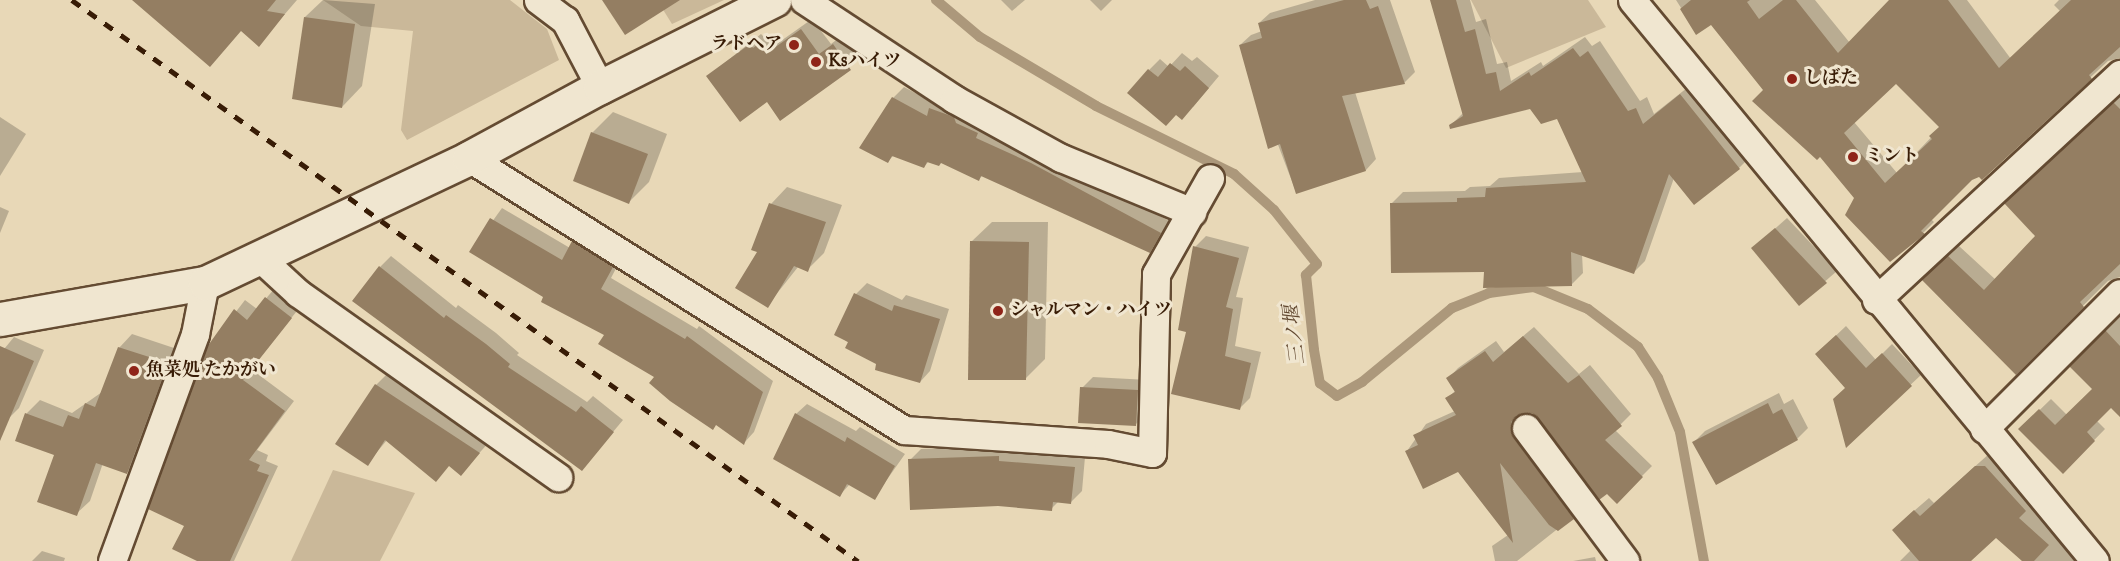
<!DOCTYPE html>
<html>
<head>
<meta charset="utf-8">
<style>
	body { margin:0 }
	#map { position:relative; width:2120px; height:561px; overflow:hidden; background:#e8d8b7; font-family:"IM FELL English","Noto Serif JP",serif }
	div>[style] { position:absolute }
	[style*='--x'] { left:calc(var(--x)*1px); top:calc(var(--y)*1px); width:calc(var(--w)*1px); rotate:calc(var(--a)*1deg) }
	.green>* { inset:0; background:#cab899 }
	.shadow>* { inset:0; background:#0003 }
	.stream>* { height:10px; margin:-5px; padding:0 5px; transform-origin:5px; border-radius:5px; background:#ac987b }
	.building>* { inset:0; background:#947e62 }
	.roads { filter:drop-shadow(2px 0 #644b32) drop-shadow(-2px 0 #644b32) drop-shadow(0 2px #644b32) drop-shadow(0 -2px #644b32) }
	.minor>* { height:27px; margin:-13.5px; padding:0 13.5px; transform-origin:13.5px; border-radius:13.5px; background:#f0e6d0 }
	.tertiary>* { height:33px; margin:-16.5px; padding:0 16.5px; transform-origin:16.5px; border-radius:16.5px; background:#f0e6d0 }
	.rail>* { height:4.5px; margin-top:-2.25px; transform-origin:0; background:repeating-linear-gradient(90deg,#381c06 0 10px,transparent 0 20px) }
	.dots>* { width:16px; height:16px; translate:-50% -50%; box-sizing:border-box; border:3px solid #f0e6d0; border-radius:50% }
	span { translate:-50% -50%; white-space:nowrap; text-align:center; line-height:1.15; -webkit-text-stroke:6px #f0e6d0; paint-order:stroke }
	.poi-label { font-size:18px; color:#381c06; font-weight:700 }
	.right { translate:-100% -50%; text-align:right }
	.left { translate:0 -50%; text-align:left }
	.water-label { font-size:20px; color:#61472f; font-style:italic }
</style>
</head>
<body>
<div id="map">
	<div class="green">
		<div style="clip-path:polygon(323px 0,510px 0,547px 29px,559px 60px,407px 140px,401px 130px,413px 31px,361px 26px)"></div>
		<div style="clip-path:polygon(657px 0,724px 0,672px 24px)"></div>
		<div style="clip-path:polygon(1471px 0,1588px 0,1606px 27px,1506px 68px)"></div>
		<div style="clip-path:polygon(333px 470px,415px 493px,380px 561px,291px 561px)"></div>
	</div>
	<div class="shadow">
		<div style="clip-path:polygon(133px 0,297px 0,259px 44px,241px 29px)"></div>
		<div style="clip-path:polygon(323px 0,375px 4px,362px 86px,342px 107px,305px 17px)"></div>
		<div style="clip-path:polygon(1001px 0,1025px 0,1012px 11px)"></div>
		<div style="clip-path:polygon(1090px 0,1112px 0,1101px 11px)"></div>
		<div style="clip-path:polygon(1315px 0,1390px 0,1415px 72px,1404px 83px,1355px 92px,1376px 159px,1366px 170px,1296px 192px,1240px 45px,1251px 35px,1262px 31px,1259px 23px,1270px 13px)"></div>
		<div style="clip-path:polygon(1431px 0,1470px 0,1476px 22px,1486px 19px,1497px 64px,1507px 62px,1511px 81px,1541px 62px,1543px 66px,1585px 37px,1592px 46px,1600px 41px,1640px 101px,1647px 97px,1654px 114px,1692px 84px,1750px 157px,1739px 168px,1674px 178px,1645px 261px,1634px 272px,1582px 254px,1583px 273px,1571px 285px,1485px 271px,1391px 204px,1403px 192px,1465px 191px,1470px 187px,1490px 186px,1499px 178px,1583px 172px,1558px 117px,1531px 107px,1450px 126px,1463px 113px)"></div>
		<div style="clip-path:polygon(evenodd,1676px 0,1815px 0,1850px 43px,1893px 0,1967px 0,2011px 59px,2060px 11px,2054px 5px,2059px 0,2120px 0,2120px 58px,2108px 61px,1982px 178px,1979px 175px,1971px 179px,1931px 219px,1934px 222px,1924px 232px,1890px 260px,1856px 198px,1712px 23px,1697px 33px,1676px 0,1896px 82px,1941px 127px,1897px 173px,1854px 122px,1896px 82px)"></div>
		<div style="clip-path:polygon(812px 19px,831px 44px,844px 34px,861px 58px,781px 119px,767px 100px,708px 76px,761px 34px,765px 38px,772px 34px,778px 43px)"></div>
		<div style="clip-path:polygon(1182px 53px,1192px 61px,1197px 57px,1219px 76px,1193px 107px,1149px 70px,1160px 59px,1169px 67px)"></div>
		<div style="clip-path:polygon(904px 87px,936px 104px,942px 98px,1171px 222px,1150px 251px,983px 175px,979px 179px,942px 162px,929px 161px,924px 167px,894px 155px,888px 161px,893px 98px)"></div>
		<div style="clip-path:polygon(2120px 97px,2120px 277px,2108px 281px,2016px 372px,1934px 269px,1959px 246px,1996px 280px,2037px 236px,2016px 193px)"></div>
		<div style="clip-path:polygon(613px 112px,667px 134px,649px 182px,629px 202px,592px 133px)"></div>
		<div style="clip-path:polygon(0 117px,26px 134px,0 176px)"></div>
		<div style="clip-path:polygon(787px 187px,842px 205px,824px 253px,807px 270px,798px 267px,767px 306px,759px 252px,753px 249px,771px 204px)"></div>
		<div style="clip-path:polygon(0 207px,9px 211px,0 233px)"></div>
		<div style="clip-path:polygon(502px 208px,570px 248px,584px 231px,623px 255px,611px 278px,697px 329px,699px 326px,773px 381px,754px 432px,744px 443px,606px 334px,471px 251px)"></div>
		<div style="clip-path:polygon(1787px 218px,1837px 271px,1799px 304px,1753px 248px)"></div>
		<div style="clip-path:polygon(992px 222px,1048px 222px,1045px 359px,1025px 379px,971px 242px)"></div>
		<div style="clip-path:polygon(1206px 236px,1249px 247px,1236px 297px,1243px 298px,1235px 346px,1261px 352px,1250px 398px,1239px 409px,1188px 331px,1195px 247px)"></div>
		<div style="clip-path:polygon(391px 256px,456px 308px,458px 305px,496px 333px,519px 353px,517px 355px,587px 402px,593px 396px,623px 420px,582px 469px,380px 267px)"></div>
		<div style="clip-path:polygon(867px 283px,902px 300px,906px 295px,949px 309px,930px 371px,920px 382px,878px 363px,836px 334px,856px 294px)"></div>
		<div style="clip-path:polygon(275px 288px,300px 307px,251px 369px,294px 401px,257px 450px,268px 455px,266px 461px,278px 466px,234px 561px,200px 561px,186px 525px,208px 348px,245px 300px,257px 309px)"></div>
		<div style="clip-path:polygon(2120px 317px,2120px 398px,2097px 421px,2105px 429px,2063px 472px,2020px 429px,2051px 399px,2067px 415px,2094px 389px,2071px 366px)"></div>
		<div style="clip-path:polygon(1846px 326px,1876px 360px,1892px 344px,1921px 375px,1846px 445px,1847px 387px,1827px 344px)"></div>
		<div style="clip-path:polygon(1534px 327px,1579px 374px,1590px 365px,1631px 414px,1615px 430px,1652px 466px,1617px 501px,1540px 418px,1532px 412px,1522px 413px,1523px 426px,1584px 508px,1517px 561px,1495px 561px,1492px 546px,1508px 535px,1458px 471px,1407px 451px,1426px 424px,1455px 411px,1447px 399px,1456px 390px,1448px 379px,1458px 368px,1496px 341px,1504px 352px)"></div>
		<div style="clip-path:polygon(132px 334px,180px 350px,140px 459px,127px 472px,103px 463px,90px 501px,76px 514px,56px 454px,17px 440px,27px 413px,40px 400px,72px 413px,102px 392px,119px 348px)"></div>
		<div style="clip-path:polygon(14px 337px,44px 350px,19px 408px,8px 419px,0 415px,0 354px)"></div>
		<div style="clip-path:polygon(387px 374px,489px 442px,461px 474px,450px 464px,387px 440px,367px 464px,376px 385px)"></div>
		<div style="clip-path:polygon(1093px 377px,1148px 380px,1147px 414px,1136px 424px,1082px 388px)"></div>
		<div style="clip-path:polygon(1779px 393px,1784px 404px,1793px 399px,1808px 428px,1797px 439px,1694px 442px,1705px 431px)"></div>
		<div style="clip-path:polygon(807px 404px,856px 431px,860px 427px,905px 454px,874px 498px,850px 484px,840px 495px,796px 414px)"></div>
		<div style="clip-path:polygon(1009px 445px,1009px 450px,1085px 457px,1082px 491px,1071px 502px,1059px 501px,1051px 509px,910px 460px,921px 449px)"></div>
		<div style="clip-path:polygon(1990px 453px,2089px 561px,2024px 561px,1996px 536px,1969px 561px,1900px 561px,1911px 550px,1907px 517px,1929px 498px,1934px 503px)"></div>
		<div style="clip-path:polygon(42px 551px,65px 558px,64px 561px,32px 561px)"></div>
		<div style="clip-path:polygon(1595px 557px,1596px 561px,1573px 561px)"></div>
	</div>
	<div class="stream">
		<div style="--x:936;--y:0;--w:57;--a:40.1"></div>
		<div style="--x:980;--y:37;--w:135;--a:30.7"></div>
		<div style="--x:1096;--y:106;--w:154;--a:26.2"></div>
		<div style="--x:1234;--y:174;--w:54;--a:42"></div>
		<div style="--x:1274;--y:210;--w:69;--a:51.5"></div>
		<div style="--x:1317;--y:264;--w:16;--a:135"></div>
		<div style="--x:1306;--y:275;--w:75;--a:83.9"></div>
		<div style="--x:1314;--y:350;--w:34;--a:80"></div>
		<div style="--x:1320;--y:383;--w:21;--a:37"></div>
		<div style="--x:1337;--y:396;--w:29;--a:-29"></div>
		<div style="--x:1362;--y:382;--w:117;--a:-39.4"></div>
		<div style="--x:1452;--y:308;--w:40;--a:-22"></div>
		<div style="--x:1489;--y:293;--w:45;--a:-7.6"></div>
		<div style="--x:1534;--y:287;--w:58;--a:22.2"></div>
		<div style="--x:1588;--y:309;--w:63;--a:37.2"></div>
		<div style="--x:1638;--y:347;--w:37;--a:57"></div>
		<div style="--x:1658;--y:378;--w:58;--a:67.8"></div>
		<div style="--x:1680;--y:432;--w:131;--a:79.5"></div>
	</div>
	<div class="building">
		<div style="clip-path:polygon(132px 0,276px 0,267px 11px,285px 14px,259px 47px,241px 31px,210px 67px)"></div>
		<div style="clip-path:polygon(602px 0,680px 0,625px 35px)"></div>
		<div style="clip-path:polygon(1344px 0,1366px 0,1370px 9px,1378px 6px,1405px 84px,1342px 96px,1366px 171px,1296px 194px,1280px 144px,1268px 149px,1239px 45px,1262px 38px,1258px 23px)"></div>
		<div style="clip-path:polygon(1430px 0,1456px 0,1465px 32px,1475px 29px,1486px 74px,1496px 72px,1500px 91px,1529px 72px,1531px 76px,1573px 48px,1580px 57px,1588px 51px,1628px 111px,1636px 108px,1643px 124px,1680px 94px,1740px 169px,1694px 205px,1669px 174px,1634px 274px,1571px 252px,1572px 286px,1483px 288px,1484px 272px,1391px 273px,1390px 203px,1457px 202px,1457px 198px,1485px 197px,1486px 188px,1586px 182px,1557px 119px,1541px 124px,1530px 109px,1450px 129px,1449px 125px,1463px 116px)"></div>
		<div style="clip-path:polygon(evenodd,1691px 0,1750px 0,1747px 2px,1759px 19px,1783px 0,1796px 0,1838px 53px,1889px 0,1948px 0,1999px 68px,2071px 0,2120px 0,2120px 47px,2089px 75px,2092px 79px,1982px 180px,1979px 177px,1972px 180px,1921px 231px,1925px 234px,1890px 262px,1845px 215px,1854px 198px,1820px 157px,1817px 160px,1752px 101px,1763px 90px,1711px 25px,1696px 35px,1680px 9px,1691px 0,1896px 84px,1939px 127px,1929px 136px,1932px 139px,1885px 183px,1844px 133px,1896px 84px)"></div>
		<div style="clip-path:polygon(304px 17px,355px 24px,342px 108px,292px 99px)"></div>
		<div style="clip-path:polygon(801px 29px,819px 54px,833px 44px,851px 70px,780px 121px,767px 102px,740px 122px,706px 76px,750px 44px,753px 48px,760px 43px,767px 53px)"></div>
		<div style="clip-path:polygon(1170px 63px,1180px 71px,1185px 66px,1209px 88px,1182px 120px,1176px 115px,1166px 126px,1127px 93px,1148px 69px,1158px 77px)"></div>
		<div style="clip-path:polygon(892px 97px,927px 116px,929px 108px,954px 117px,956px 123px,978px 133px,976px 138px,1031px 163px,1161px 233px,1150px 253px,981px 176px,979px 181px,941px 163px,939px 166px,927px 162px,924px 168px,892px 156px,888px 163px,859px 148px)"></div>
		<div style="clip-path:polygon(2113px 102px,2120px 109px,2120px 264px,2080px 302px,2084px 307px,2016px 375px,1921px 279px,1947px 255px,1984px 290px,2035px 236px,2004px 203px)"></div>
		<div style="clip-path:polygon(591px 132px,648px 154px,629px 204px,573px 181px)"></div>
		<div style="clip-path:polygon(769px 203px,826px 222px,808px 272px,794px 266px,768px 308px,735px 288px,757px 252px,751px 250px)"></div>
		<div style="clip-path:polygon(490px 218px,562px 260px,572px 241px,613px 267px,601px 289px,685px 339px,687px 336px,763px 392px,744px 445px,716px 425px,713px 430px,670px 401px,649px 383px,654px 377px,598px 344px,604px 335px,541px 302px,543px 297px,469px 252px)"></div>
		<div style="clip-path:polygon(1775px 228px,1827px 283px,1799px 306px,1751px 248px)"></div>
		<div style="clip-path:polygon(970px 241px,1029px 242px,1026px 380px,968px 380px)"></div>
		<div style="clip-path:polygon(1193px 246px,1239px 258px,1226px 307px,1233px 309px,1225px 356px,1251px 363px,1240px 410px,1171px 394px,1186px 332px,1178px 330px)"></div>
		<div style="clip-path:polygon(379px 266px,444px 318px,446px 315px,486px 344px,510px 364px,508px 367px,576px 412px,581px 406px,614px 432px,582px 471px,352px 301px)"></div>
		<div style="clip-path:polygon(854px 293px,892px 311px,894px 305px,940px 319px,920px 383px,875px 370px,876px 364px,845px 348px,848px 342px,834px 335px)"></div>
		<div style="clip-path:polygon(265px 297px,292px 318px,243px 380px,285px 411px,249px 460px,260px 465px,257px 471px,269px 475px,230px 561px,197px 561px,172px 549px,184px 526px,148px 509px,207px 347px,234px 309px,247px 320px)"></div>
		<div style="clip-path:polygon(2105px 330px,2120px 346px,2120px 417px,2111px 408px,2087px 432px,2095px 441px,2063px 474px,2018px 429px,2039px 409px,2055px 425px,2092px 389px,2069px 366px)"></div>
		<div style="clip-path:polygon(1836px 335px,1866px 368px,1882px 353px,1912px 386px,1846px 448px,1833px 399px,1845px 388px,1815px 354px)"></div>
		<div style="clip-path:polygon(1523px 336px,1568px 383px,1579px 375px,1622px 426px,1605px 440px,1643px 477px,1617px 504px,1607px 494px,1599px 500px,1539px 419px,1532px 413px,1517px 415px,1511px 422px,1513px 437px,1574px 519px,1558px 531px,1549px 525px,1500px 463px,1513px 543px,1458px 472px,1423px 489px,1405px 451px,1418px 445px,1413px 435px,1456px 415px,1445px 398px,1455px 392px,1446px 378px,1485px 351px,1493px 362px)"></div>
		<div style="clip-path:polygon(0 346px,34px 361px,0 441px)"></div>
		<div style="clip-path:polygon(118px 347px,168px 363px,127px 474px,96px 463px,77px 516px,37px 502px,54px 455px,15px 441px,25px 413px,63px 427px,68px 415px,79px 419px,85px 403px,95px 407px)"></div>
		<div style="clip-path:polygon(375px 384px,480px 453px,461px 476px,449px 466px,436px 482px,385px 440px,368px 466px,335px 444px)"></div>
		<div style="clip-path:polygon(1080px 387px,1138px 390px,1136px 426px,1078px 423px)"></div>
		<div style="clip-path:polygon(1768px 403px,1773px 414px,1782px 409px,1798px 440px,1716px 485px,1692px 442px)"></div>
		<div style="clip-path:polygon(795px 413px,845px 442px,847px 437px,895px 466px,875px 500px,847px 484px,840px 497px,773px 459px)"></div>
		<div style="clip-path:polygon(999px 456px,999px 461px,1075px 467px,1071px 504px,1053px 502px,1052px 511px,998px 506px,910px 510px,908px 459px)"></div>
		<div style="clip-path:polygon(1975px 466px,1985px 466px,2026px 511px,2019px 518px,2049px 545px,2034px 561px,2022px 561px,1996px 538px,1971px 561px,1919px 561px,1892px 530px,1914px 510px,1920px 516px)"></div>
	</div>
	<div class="roads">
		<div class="minor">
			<div style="--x:538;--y:0;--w:34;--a:37"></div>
			<div style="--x:565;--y:20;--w:76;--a:62.4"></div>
			<div style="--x:804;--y:0;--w:180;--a:33.4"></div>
			<div style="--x:954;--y:99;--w:122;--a:28.9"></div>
			<div style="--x:1061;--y:158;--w:142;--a:22.4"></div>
			<div style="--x:1632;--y:0;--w:727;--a:50.47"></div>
			<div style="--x:469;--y:158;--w:513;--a:32.02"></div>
			<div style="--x:904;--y:430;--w:204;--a:3.9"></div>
			<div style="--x:1108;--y:444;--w:45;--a:11.6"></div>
			<div style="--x:1152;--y:453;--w:179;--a:-88.7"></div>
			<div style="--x:1156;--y:274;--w:110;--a:-60.6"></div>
			<div style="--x:259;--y:257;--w:53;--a:42.7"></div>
			<div style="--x:298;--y:293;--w:319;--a:35.3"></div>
			<div style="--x:1876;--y:300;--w:333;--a:-42.8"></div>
			<div style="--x:1526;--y:428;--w:166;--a:53.3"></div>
			<div style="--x:1984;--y:429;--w:192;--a:-45"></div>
			<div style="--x:112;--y:561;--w:242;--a:-69.9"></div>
			<div style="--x:195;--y:334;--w:52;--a:-78.9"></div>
		</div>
		<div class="tertiary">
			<div style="--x:0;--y:319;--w:208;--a:-10"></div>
			<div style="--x:205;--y:283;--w:292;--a:-25.3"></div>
			<div style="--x:469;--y:158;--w:149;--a:-28.5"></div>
			<div style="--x:600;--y:87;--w:195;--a:-26.6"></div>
		</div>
	</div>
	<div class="rail">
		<div style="--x:72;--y:0;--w:966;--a:35.52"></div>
	</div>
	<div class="dots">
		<div style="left:794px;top:45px;background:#8f2418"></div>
		<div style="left:816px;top:62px;background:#8f2418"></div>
		<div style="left:1792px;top:79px;background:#8f2418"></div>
		<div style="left:1853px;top:157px;background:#8f2418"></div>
		<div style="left:998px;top:311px;background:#8f2418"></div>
		<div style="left:134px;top:371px;background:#8f2418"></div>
	</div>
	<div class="poi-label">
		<span class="right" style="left:782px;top:45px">ラドヘア</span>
		<span class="left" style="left:828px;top:62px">Ksハイツ</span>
		<span class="left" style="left:1804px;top:79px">しばた</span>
		<span class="left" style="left:1865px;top:157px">ミント</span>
		<span class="left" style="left:1010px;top:311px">シャルマン・ハイツ</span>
		<span class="left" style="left:146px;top:371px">魚菜処 たかがい</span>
	</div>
	<div class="water-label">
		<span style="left:1295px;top:335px;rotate:-97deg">三ノ堰</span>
	</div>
</div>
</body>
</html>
